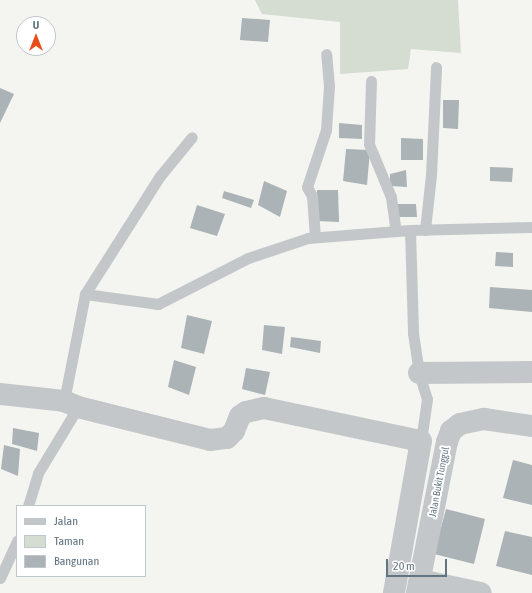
<!DOCTYPE html>
<html>
<head>
<meta charset="utf-8">
<style>
	body { margin:0 }
	#map { position:relative; width:532px; height:593px; overflow:hidden; background:#f4f5f0; font-family:"Asap Condensed",sans-serif }
	div>[style] { position:absolute }
	[style*='--x'] { left:calc(var(--x)*1px); top:calc(var(--y)*1px); width:calc(var(--w)*1px); rotate:calc(var(--a)*1deg) }
	.green>* { inset:0; background:#d5dcd1 }
	.building>* { inset:0; background:#abb3b7 }
	.lane>* { height:11px; margin:-5.5px; padding:0 5.5px; transform-origin:5.5px; border-radius:5.5px; background:#c4c7ca }
	.street>* { height:22px; margin:-11px; padding:0 11px; transform-origin:11px; border-radius:11px; background:#c4c7ca }
	span { translate:-50% -50%; white-space:nowrap; text-align:center; line-height:1.15; -webkit-text-stroke:4px #fff; paint-order:stroke }
	.street-label { font-size:10px; color:#627482 }
	.legend { position:absolute; left:16px; top:505px; width:130px; height:72px; box-sizing:border-box; background:#fff; border:1px solid #c0c7cd; margin:0; padding:5px 7px; list-style:none; font-size:12px; color:#627482 }
	.legend li { display:flex; align-items:center; gap:8px; height:20px }
	.legend b { width:20px; border:1px solid #c0c7cd }
	.north { position:absolute; left:16px; top:16px; width:40px; height:40px; box-sizing:border-box; background:#fff; border:1px solid #c0c7cd; border-radius:50%; rotate:0deg; font-size:11px; font-weight:700; line-height:16px; text-align:center; color:#627482 }
	.north::after { content:''; display:block; margin:auto; width:14px; height:18px; background:#e84d1c; clip-path:polygon(50% 0,100% 100%,50% 72%,0 100%) }
	.scale { position:absolute; left:386px; top:559px; width:61px; height:18px; box-sizing:border-box; border:2px solid #627482; border-top:0; padding-left:5px; font-size:12px; line-height:14px; white-space:nowrap; color:#627482; -webkit-text-stroke:3px #fff; paint-order:stroke }
</style>
</head>
<body>
<div id="map">
	<div class="green">
		<div style="clip-path:polygon(255px 0,458px 0,461px 53px,411px 49px,408px 69px,340px 74px,340px 22px,262px 14px)"></div>
	</div>
	<div class="building">
		<div style="clip-path:polygon(242px 18px,270px 20px,268px 42px,240px 40px)"></div>
		<div style="clip-path:polygon(0 88px,14px 94px,0 123px)"></div>
		<div style="clip-path:polygon(443px 100px,459px 100px,458px 129px,443px 128px)"></div>
		<div style="clip-path:polygon(339px 123px,362px 125px,362px 139px,339px 138px)"></div>
		<div style="clip-path:polygon(401px 138px,423px 139px,423px 160px,401px 160px)"></div>
		<div style="clip-path:polygon(346px 149px,370px 150px,367px 185px,343px 181px)"></div>
		<div style="clip-path:polygon(490px 167px,513px 168px,512px 182px,490px 181px)"></div>
		<div style="clip-path:polygon(406px 170px,407px 187px,390px 186px,390px 174px)"></div>
		<div style="clip-path:polygon(264px 181px,287px 191px,280px 217px,258px 205px)"></div>
		<div style="clip-path:polygon(317px 190px,338px 190px,339px 222px,316px 221px)"></div>
		<div style="clip-path:polygon(224px 191px,254px 200px,251px 208px,222px 198px)"></div>
		<div style="clip-path:polygon(398px 204px,416px 204px,417px 217px,398px 217px)"></div>
		<div style="clip-path:polygon(197px 205px,225px 214px,217px 236px,190px 228px)"></div>
		<div style="clip-path:polygon(496px 252px,513px 253px,513px 267px,495px 266px)"></div>
		<div style="clip-path:polygon(490px 287px,532px 290px,532px 312px,489px 308px)"></div>
		<div style="clip-path:polygon(187px 315px,212px 321px,204px 354px,181px 348px)"></div>
		<div style="clip-path:polygon(264px 325px,285px 327px,282px 354px,262px 350px)"></div>
		<div style="clip-path:polygon(291px 337px,321px 341px,320px 353px,290px 347px)"></div>
		<div style="clip-path:polygon(174px 360px,196px 367px,189px 395px,168px 387px)"></div>
		<div style="clip-path:polygon(246px 368px,270px 372px,265px 395px,242px 389px)"></div>
		<div style="clip-path:polygon(13px 428px,39px 433px,37px 451px,12px 444px)"></div>
		<div style="clip-path:polygon(4px 445px,20px 449px,18px 476px,1px 469px)"></div>
		<div style="clip-path:polygon(513px 460px,532px 465px,532px 505px,503px 498px)"></div>
		<div style="clip-path:polygon(446px 509px,485px 519px,474px 564px,434px 554px)"></div>
		<div style="clip-path:polygon(505px 531px,532px 537px,532px 575px,496px 566px)"></div>
	</div>
	<div class="lane">
		<div style="--x:371;--y:81;--w:63;--a:91.8"></div>
		<div style="--x:369;--y:144;--w:57;--a:67.5"></div>
		<div style="--x:391;--y:197;--w:34;--a:82"></div>
		<div style="--x:410;--y:230;--w:103;--a:88.3"></div>
		<div style="--x:413;--y:333;--w:40;--a:81.5"></div>
		<div style="--x:419;--y:373;--w:27;--a:73"></div>
		<div style="--x:427;--y:399;--w:42;--a:98.1"></div>
		<div style="--x:425;--y:230;--w:55;--a:-83.8"></div>
		<div style="--x:431;--y:175;--w:108;--a:-87.3"></div>
		<div style="--x:315;--y:237;--w:41;--a:-94.2"></div>
		<div style="--x:312;--y:196;--w:10;--a:-119"></div>
		<div style="--x:307;--y:187;--w:60;--a:-71.6"></div>
		<div style="--x:326;--y:130;--w:44;--a:-86.1"></div>
		<div style="--x:329;--y:86;--w:32;--a:-95"></div>
		<div style="--x:85;--y:294;--w:74;--a:7.8"></div>
		<div style="--x:158;--y:304;--w:101;--a:-27.1"></div>
		<div style="--x:248;--y:258;--w:63;--a:-18.4"></div>
		<div style="--x:308;--y:238;--w:102;--a:-4.5"></div>
		<div style="--x:410;--y:230;--w:122;--a:-1.4"></div>
		<div style="--x:64;--y:401;--w:109;--a:-78.9"></div>
		<div style="--x:85;--y:294;--w:140;--a:-57.6"></div>
		<div style="--x:160;--y:176;--w:50;--a:-50.6"></div>
		<div style="--x:28;--y:506;--w:34;--a:-73"></div>
		<div style="--x:38;--y:473;--w:77;--a:-58.8"></div>
		<div style="--x:0;--y:578;--w:41;--a:-65.3"></div>
	</div>
	<div class="street">
		<div style="--x:419;--y:373;--w:113;--a:-0.5"></div>
		<div style="--x:0;--y:394;--w:64;--a:6.2"></div>
		<div style="--x:64;--y:401;--w:15;--a:23"></div>
		<div style="--x:78;--y:407;--w:136;--a:14"></div>
		<div style="--x:210;--y:440;--w:17;--a:-7"></div>
		<div style="--x:227;--y:438;--w:10;--a:-45"></div>
		<div style="--x:234;--y:431;--w:16;--a:-68"></div>
		<div style="--x:240;--y:416;--w:7;--a:-34"></div>
		<div style="--x:246;--y:412;--w:18;--a:-13"></div>
		<div style="--x:264;--y:408;--w:160;--a:11.9"></div>
		<div style="--x:421;--y:441;--w:154;--a:100.1"></div>
		<div style="--x:420;--y:580;--w:62;--a:12"></div>
		<div style="--x:417;--y:593;--w:154;--a:-78.8"></div>
		<div style="--x:447;--y:442;--w:12;--a:-70"></div>
		<div style="--x:451;--y:431;--w:11;--a:-38"></div>
		<div style="--x:460;--y:424;--w:25;--a:-12"></div>
		<div style="--x:484;--y:419;--w:49;--a:8.3"></div>
	</div>
	<div class="street-label">
		<span style="left:439px;top:482px;rotate:-79deg">Jalan Bukit Tunggul</span>
	</div>
	<ul class="legend">
	<li><b style="height:5px;background:#c4c7ca"></b>Jalan</li>
	<li><b style="height:11px;background:#d5dcd1"></b>Taman</li>
	<li><b style="height:11px;background:#abb3b7"></b>Bangunan</li>
	</ul>
	<div class="north">U</div>
	<div class="scale">20 m</div>
</div>
</body>
</html>
